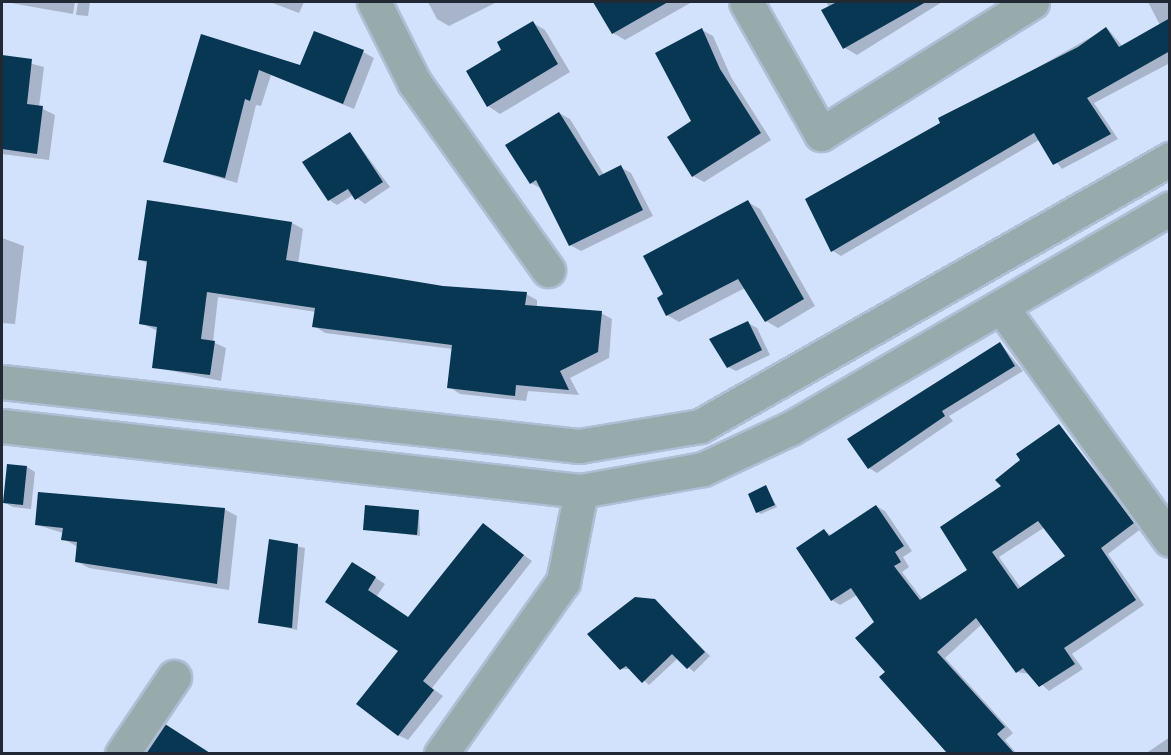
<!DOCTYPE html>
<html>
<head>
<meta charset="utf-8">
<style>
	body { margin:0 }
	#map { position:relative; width:1171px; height:755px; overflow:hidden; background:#d2e2fd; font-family:"Noto Sans",sans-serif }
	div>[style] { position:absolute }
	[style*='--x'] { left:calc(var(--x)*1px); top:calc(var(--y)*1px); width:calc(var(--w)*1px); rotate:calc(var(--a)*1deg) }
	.shadow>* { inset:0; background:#0003 }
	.building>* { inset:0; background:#083753 }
	.roads { filter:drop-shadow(2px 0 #afbdd5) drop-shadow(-2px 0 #afbdd5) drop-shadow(0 2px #afbdd5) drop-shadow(0 -2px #afbdd5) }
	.minor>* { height:33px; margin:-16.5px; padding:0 16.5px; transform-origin:16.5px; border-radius:16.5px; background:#97abac }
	span { translate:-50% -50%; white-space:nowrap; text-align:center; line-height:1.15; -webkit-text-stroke:6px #fff; paint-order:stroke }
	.frame { position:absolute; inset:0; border:3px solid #212935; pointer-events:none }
</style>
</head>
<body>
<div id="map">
	<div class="shadow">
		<div style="clip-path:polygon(5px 2px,75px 2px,73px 14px)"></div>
		<div style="clip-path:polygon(78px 2px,90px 2px,88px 16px,76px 15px)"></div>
		<div style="clip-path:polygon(270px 2px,304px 2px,299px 13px)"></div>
		<div style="clip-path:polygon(428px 2px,497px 2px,449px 26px,437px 19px)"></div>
		<div style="clip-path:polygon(595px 2px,692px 2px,625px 40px,613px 33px)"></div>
		<div style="clip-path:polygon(826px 2px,942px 2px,857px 55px,845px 48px,823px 11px,829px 7px)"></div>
		<div style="clip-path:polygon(1148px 2px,1170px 2px,1170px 63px,1094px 103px,1118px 139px,1062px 169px,1039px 140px,841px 256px,833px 251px,807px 199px,1107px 28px,1123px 47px,1160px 25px)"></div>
		<div style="clip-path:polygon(533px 23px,545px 30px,570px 72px,500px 114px,488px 106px,503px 51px)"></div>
		<div style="clip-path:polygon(702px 30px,713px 36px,731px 77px,771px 140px,704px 182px,693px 176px)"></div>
		<div style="clip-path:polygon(202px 36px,301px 67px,363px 52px,374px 58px,354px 109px,271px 75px,261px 106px,256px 105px,237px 183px,164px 161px)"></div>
		<div style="clip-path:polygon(2px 56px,44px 67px,39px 107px,55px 115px,49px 160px,2px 154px)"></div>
		<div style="clip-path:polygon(559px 113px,570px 119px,604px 175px,620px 167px,631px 173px,653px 216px,581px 251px,570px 245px,542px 189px,531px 183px)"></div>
		<div style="clip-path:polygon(350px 133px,390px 187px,365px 204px,353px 195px,337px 205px,329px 200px)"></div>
		<div style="clip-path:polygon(748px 202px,760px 209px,815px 306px,778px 328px,766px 321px,745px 288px,679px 322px,667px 315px,665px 295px)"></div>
		<div style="clip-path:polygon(292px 223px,303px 229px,298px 264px,443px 288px,526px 294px,537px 300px,537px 307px,601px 313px,612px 319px,609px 358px,570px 378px,579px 395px,528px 391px,526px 401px,460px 394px,449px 387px,453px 349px,325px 333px,314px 326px,316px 312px,218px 297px,213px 342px,226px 348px,221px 381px,153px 367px,158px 331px,141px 323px,149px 264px,139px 259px)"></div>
		<div style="clip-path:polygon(2px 238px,24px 246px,15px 324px,2px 323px)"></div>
		<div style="clip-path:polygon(748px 323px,757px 328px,770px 355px,736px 371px,728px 367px)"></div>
		<div style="clip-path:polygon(1000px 343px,1023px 371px,949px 416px,953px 421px,877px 473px,869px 468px)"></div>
		<div style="clip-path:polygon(evenodd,1059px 426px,1142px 528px,1108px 554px,1144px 605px,1072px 654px,1083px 669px,1049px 691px,1030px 674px,1017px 672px,982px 624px,945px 658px,1013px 733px,1005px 740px,1016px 753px,949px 754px,881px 678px,887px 672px,876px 622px,857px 595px,840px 605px,832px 600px,825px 531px,832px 536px,876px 506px,885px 511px,912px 551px,903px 557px,909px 567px,902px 572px,923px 600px,969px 570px,1003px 487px,1059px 426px,1045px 527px,1067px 556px,1021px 588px,999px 557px,1045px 527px)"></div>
		<div style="clip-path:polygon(27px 467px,35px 472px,31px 509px,13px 507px,5px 503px)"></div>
		<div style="clip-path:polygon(766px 487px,777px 507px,761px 514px,757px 512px)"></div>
		<div style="clip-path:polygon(224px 509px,237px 516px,229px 590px,89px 568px,76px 561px,78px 547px,63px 539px,63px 533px,37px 525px)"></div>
		<div style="clip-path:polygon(419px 512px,420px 536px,365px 529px)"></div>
		<div style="clip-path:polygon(483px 525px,532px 561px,432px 688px,443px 696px,408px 740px,398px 735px,400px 651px,327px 602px,362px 569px,385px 584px,377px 596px,409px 618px)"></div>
		<div style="clip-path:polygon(270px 540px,305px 548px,297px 630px,260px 622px)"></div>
		<div style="clip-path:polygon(655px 601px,710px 656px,694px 672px,678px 658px,649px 685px,631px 669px,621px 669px,589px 634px)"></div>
		<div style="clip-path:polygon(173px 731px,205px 754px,148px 752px)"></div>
		<div style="clip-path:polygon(1170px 737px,1170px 754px,1145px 754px)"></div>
	</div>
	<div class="building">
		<div style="clip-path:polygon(593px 2px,668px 2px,612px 34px)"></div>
		<div style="clip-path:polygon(837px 2px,926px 2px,843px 49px,821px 10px)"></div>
		<div style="clip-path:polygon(1170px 18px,1170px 51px,1087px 98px,1111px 134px,1053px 165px,1034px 133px,831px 252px,805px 199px,940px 123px,938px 118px,1078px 47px,1106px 27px,1119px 47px)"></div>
		<div style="clip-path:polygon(533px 21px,558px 64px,487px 107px,466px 71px,501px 50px,497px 42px)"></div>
		<div style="clip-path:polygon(702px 28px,720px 69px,761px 133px,692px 177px,667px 137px,691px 121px,655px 53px)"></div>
		<div style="clip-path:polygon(314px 31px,364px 50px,343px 104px,259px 70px,250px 101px,245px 99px,225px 178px,163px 162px,201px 34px,300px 65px)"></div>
		<div style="clip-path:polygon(2px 55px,32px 59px,27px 104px,43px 106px,37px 154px,2px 149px)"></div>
		<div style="clip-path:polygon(559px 112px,599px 176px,621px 165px,643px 210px,569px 246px,536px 180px,530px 184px,505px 145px)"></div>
		<div style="clip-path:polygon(350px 132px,383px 182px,355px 200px,348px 189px,328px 201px,302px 162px)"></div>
		<div style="clip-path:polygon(147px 200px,292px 222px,286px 260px,443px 286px,527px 292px,525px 305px,602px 311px,598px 352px,560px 371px,569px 390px,516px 385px,515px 396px,447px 388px,452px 345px,312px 327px,315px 308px,207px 292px,201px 339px,215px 341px,210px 375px,152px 368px,157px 327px,139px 324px,147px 261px,138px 260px)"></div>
		<div style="clip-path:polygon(748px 200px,804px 299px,765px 322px,738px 279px,666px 316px,657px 298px,663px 294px,643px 256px)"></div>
		<div style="clip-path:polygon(748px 321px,762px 350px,727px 368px,709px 339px)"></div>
		<div style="clip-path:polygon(1000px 342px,1015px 366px,942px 411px,945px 416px,868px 469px,847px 439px)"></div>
		<div style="clip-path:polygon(evenodd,1059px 424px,1134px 523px,1101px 548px,1136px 600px,1064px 648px,1075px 664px,1039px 687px,1023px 668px,1016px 673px,976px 618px,937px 652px,1005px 727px,997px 734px,1014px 753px,947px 753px,879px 677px,885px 672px,855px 638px,874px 622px,851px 588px,831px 601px,796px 548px,824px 529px,829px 536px,876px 505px,904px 546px,895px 552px,901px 562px,894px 566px,920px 600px,967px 570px,940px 527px,1001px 486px,995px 480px,1020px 460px,1016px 454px,1059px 424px,1038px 521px,1065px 556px,1018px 589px,992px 552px,1038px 521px)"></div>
		<div style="clip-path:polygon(7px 464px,27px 466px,23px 505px,3px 503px)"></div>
		<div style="clip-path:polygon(766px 485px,775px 505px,756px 513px,748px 494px)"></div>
		<div style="clip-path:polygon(38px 492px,225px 508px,217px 584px,75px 562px,77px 542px,61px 540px,63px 528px,35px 525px)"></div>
		<div style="clip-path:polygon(365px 505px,419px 510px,417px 535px,363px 530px)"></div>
		<div style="clip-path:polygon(483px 523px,524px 555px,423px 681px,434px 690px,398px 736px,356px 704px,398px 651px,325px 602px,352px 562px,376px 577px,368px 590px,408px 617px)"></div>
		<div style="clip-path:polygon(269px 539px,298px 544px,292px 628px,258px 623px)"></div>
		<div style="clip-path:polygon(635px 597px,655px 599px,705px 652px,687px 669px,672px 654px,642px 683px,626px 666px,620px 670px,587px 634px)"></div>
		<div style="clip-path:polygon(165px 724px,210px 753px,145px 753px)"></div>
	</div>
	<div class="roads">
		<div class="minor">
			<div style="--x:374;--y:2;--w:89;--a:63.4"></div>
			<div style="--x:414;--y:82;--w:231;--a:54.5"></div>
			<div style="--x:746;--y:2;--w:152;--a:60.4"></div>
			<div style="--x:821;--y:134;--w:249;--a:-32"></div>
			<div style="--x:1002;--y:308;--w:286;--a:54.1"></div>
			<div style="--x:2;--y:382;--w:581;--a:6.33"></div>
			<div style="--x:579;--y:446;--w:123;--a:-9.4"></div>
			<div style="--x:700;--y:426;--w:541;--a:-29.6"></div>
			<div style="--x:2;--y:426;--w:583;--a:6.41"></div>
			<div style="--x:581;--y:491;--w:124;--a:-10.2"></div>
			<div style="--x:703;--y:469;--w:97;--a:-25"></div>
			<div style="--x:791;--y:428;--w:438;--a:-30.1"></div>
			<div style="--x:122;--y:754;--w:93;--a:-56"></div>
			<div style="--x:441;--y:754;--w:211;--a:-54.7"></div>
			<div style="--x:563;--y:582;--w:93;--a:-78.8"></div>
		</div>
	</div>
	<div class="frame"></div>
</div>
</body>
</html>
